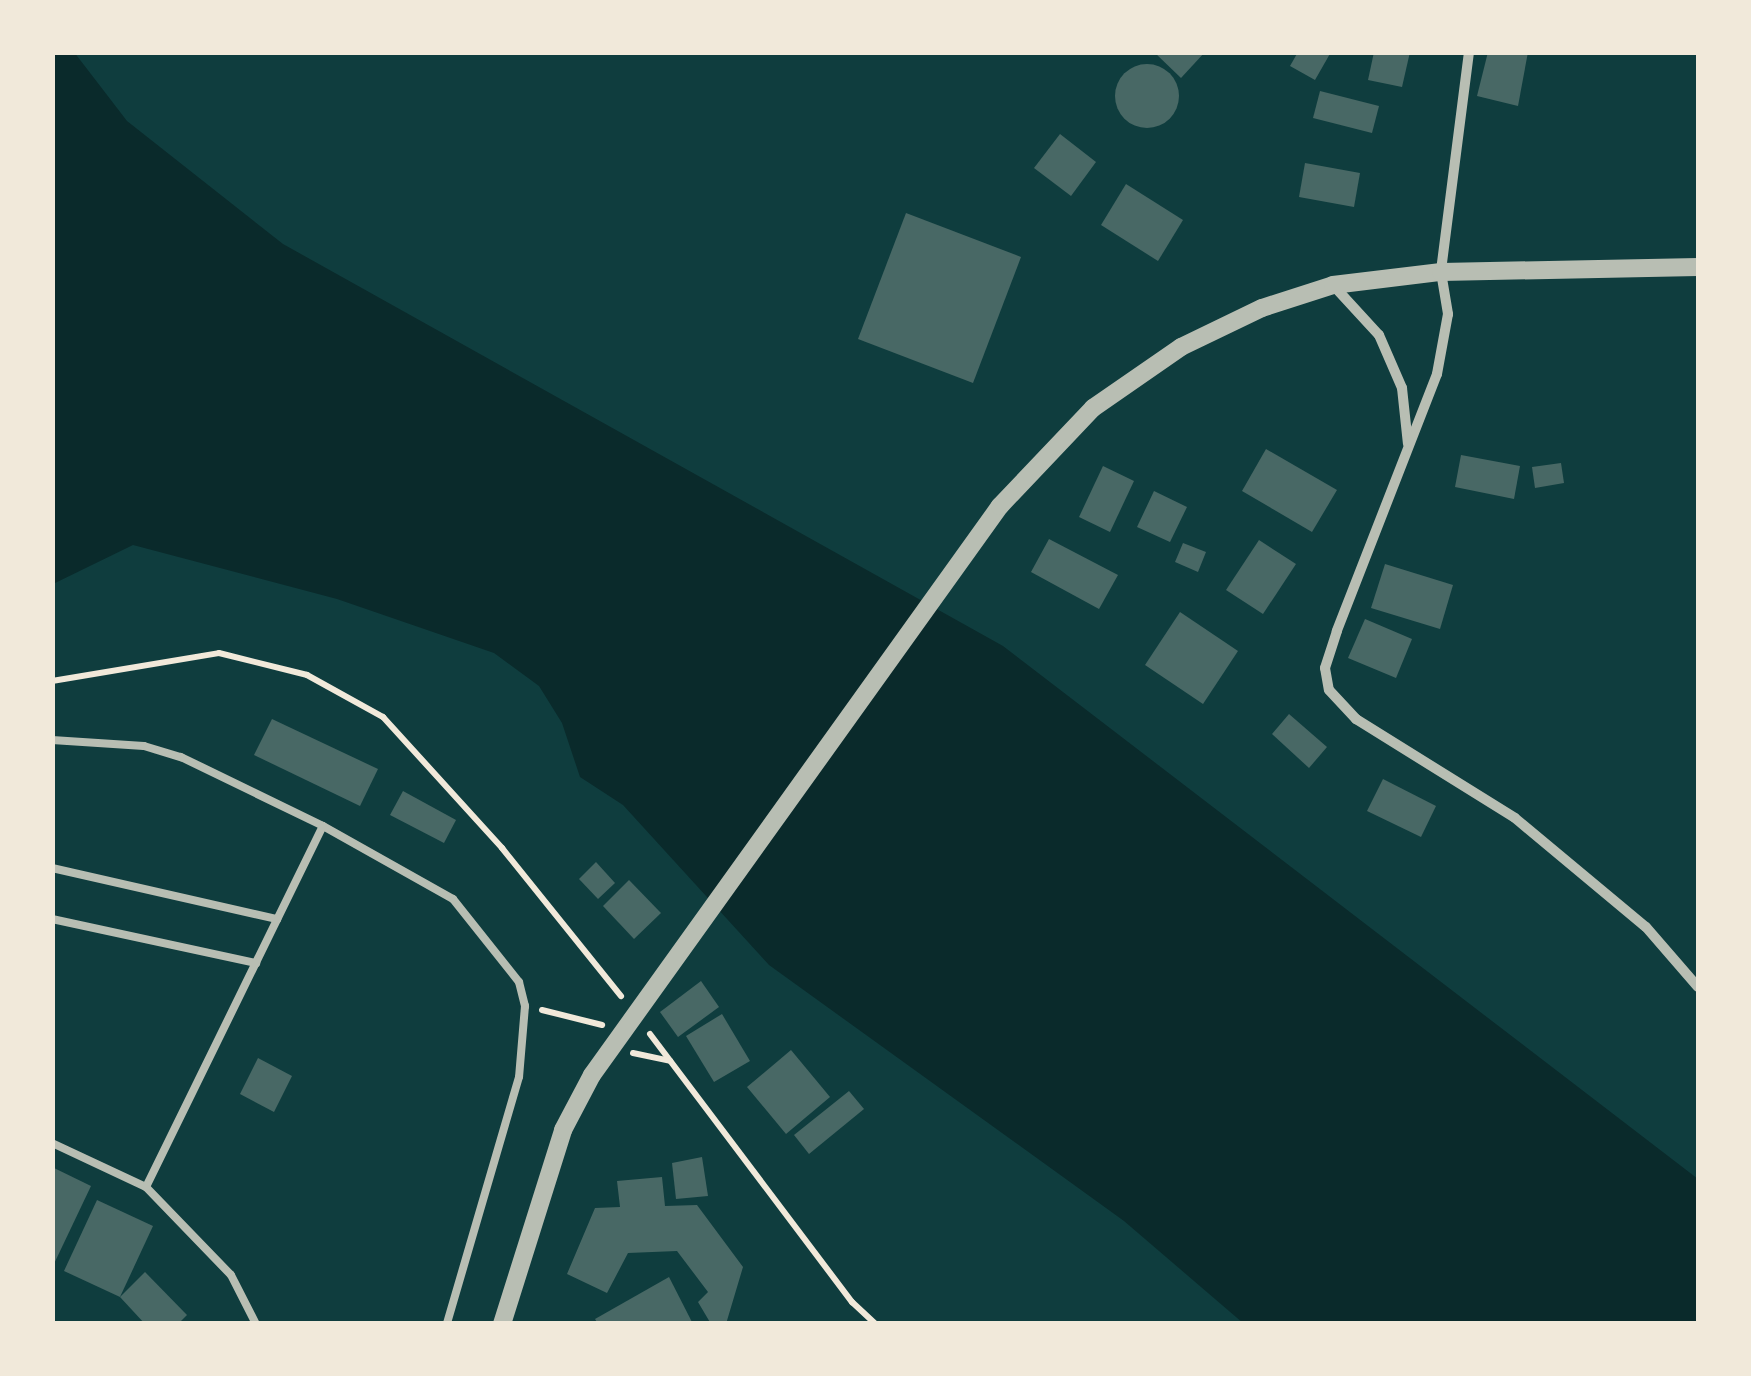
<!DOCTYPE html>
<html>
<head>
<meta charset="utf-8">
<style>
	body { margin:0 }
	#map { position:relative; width:1751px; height:1376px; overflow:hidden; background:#0f3d3e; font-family:Helvetica,sans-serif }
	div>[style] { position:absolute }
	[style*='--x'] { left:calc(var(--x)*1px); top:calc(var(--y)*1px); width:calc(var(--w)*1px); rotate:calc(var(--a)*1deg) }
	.water>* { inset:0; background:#0a2a2b }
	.building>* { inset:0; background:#486865 }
	.round { border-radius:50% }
	.path>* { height:6px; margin:-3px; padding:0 3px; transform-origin:3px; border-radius:3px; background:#f1e9da }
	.service>* { height:8px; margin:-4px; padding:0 4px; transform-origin:4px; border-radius:4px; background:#b8beb3 }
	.minor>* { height:10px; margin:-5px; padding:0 5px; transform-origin:5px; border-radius:5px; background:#b8beb3 }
	.tertiary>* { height:18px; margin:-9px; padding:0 9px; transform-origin:9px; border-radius:9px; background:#b8beb3 }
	span { translate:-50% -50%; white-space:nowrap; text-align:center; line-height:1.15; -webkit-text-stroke:9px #f1e9da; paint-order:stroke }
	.frame { position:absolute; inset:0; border:55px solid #f1e9da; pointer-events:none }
</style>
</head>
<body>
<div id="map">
	<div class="water">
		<div style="clip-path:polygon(74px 52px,127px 121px,283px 244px,1003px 646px,1698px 1179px,1698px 1323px,1243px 1323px,1124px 1221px,769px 965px,623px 805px,580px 777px,562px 723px,539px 686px,494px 653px,337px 599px,133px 545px,53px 584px,52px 53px)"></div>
	</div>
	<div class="building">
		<div style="clip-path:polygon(1154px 52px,1205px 52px,1181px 78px)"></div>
		<div style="clip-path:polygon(1298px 52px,1331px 52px,1315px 80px,1290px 66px)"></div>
		<div style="clip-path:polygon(1374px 52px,1410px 52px,1402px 87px,1368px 80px)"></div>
		<div style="clip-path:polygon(1488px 52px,1528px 52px,1518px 106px,1477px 96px)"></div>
		<div class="round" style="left:1115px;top:64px;width:64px;height:64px"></div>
		<div style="clip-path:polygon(1320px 91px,1379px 106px,1372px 133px,1313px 118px)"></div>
		<div style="clip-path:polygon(1060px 134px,1096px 162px,1071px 196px,1034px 168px)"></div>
		<div style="clip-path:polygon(1305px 163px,1360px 173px,1354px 207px,1299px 197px)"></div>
		<div style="clip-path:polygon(1126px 184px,1183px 220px,1158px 261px,1101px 225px)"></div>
		<div style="clip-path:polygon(906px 213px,1021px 257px,973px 383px,858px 339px)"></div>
		<div style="clip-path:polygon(1266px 449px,1337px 490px,1312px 532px,1242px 491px)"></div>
		<div style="clip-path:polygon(1461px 455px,1520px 466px,1514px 499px,1455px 487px)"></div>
		<div style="clip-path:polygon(1561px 463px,1564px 483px,1535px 488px,1532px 467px)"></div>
		<div style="clip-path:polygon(1103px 466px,1134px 481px,1110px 532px,1079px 517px)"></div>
		<div style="clip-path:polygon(1154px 491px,1187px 507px,1170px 542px,1137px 527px)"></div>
		<div style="clip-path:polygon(1049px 539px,1118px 575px,1099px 609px,1031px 572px)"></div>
		<div style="clip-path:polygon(1259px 540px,1296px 564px,1263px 614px,1226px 590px)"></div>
		<div style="clip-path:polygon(1183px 543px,1206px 552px,1198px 572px,1175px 562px)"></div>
		<div style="clip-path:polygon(1385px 564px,1453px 585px,1440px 629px,1371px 608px)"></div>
		<div style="clip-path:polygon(1180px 612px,1238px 651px,1203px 704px,1145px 665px)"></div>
		<div style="clip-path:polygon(1365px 619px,1412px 639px,1396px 678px,1348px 658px)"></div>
		<div style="clip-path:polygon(1289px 714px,1327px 747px,1309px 768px,1272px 734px)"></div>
		<div style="clip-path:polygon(272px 719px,378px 769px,360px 806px,254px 755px)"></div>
		<div style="clip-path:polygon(1383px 779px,1436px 806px,1421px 837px,1367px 811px)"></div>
		<div style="clip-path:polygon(403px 791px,456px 820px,444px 843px,390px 815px)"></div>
		<div style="clip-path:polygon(596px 862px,615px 883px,598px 899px,579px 879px)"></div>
		<div style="clip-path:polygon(629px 880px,661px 913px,634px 939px,603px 906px)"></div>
		<div style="clip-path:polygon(701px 981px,719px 1007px,678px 1037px,660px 1012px)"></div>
		<div style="clip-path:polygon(722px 1014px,750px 1061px,714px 1082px,686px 1036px)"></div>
		<div style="clip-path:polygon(791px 1050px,830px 1097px,786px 1134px,747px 1087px)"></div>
		<div style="clip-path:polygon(258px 1058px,292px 1076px,274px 1112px,240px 1094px)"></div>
		<div style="clip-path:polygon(849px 1091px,864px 1109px,809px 1154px,794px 1135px)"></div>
		<div style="clip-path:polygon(702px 1157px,708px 1196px,676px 1199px,672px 1163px)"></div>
		<div style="clip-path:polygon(52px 1167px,91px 1186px,52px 1268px)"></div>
		<div style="clip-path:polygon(662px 1177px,665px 1206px,697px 1205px,743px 1267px,726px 1324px,711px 1324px,698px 1302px,708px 1292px,677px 1251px,628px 1253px,607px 1293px,567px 1274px,595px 1208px,620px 1207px,617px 1181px)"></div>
		<div style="clip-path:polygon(97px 1200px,153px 1226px,120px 1297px,64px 1271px)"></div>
		<div style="clip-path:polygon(145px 1272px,187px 1315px,178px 1324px,145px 1324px,120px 1297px)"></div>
		<div style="clip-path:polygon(669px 1277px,693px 1324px,598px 1324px,595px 1319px)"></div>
	</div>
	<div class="path">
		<div style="--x:52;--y:681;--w:169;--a:-9.5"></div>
		<div style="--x:219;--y:653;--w:91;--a:14"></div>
		<div style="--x:307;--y:675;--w:87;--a:28.9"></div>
		<div style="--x:383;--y:717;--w:177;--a:47.7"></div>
		<div style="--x:502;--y:848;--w:190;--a:51.2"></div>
		<div style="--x:542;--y:1010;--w:62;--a:14"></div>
		<div style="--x:650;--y:1034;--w:336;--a:53"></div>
		<div style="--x:852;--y:1302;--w:33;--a:43"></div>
		<div style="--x:633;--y:1053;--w:38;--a:12"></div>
	</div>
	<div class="service">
		<div style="--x:52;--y:740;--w:92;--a:3.7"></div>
		<div style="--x:144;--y:746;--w:39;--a:17"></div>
		<div style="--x:181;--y:757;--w:158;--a:25.9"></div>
		<div style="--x:323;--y:826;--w:149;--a:29.3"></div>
		<div style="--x:453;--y:899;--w:106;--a:51.5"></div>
		<div style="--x:519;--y:982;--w:25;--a:76"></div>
		<div style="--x:525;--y:1006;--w:71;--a:94.8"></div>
		<div style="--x:519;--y:1077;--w:257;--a:106.3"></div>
		<div style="--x:52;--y:868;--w:231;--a:12.8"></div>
		<div style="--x:52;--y:919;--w:209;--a:12.2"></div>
		<div style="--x:52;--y:1143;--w:104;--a:25.1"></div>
		<div style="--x:146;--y:1187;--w:122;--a:46"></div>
		<div style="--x:231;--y:1275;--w:55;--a:63"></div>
		<div style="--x:146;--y:1187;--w:402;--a:-63.9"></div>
	</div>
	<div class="minor">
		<div style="--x:1469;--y:52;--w:222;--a:97.3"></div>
		<div style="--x:1441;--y:272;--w:43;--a:80.5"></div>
		<div style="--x:1448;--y:314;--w:61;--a:100.4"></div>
		<div style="--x:1437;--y:374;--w:276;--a:111.3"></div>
		<div style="--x:1337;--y:631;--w:39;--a:108"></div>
		<div style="--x:1325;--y:668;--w:22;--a:80"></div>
		<div style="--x:1329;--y:690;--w:40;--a:47"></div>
		<div style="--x:1356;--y:719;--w:187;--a:31.9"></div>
		<div style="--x:1515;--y:818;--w:170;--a:39.8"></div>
		<div style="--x:1646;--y:927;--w:79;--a:49.1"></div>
		<div style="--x:1333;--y:285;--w:68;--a:47.4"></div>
		<div style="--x:1379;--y:335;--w:58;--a:66.5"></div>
		<div style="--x:1402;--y:388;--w:56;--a:83.9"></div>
	</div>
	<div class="tertiary">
		<div style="--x:502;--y:1324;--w:203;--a:-72.5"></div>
		<div style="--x:563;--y:1130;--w:62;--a:-62.2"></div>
		<div style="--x:592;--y:1075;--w:700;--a:-54.36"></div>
		<div style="--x:1000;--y:506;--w:135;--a:-46.5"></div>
		<div style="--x:1093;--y:408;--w:107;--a:-34.7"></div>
		<div style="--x:1181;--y:347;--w:90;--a:-25.7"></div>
		<div style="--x:1262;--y:308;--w:75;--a:-17.9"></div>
		<div style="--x:1333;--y:285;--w:109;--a:-6.9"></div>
		<div style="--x:1441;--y:272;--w:257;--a:-1.1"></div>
	</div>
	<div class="frame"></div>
</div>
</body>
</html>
